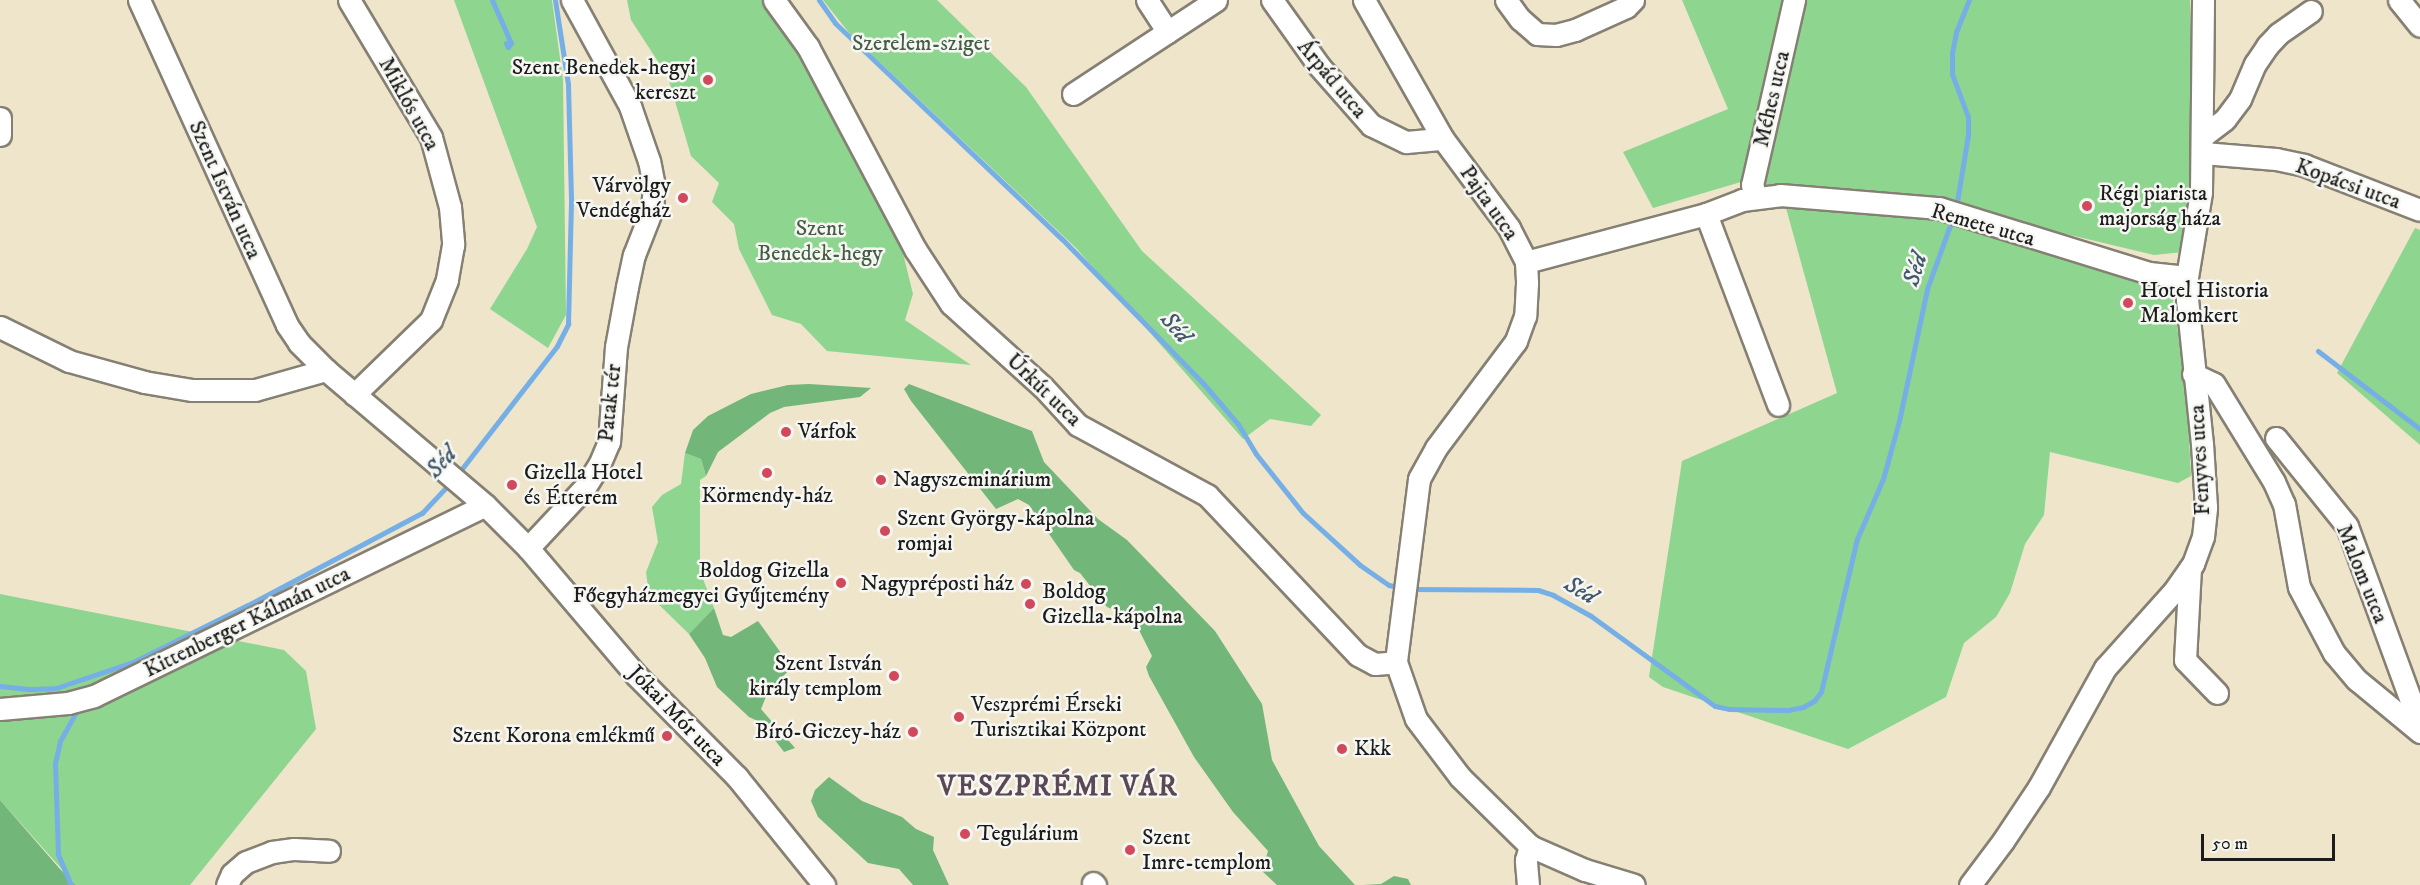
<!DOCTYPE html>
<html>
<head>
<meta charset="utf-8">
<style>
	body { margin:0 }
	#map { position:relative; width:2420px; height:885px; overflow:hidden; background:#eee5ca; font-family:"IM FELL DW Pica",serif }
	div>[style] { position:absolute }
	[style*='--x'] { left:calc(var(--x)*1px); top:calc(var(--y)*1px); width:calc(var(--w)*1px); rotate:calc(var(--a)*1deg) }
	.green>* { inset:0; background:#8ed590 }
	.forest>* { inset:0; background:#72b67a }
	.stream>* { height:5px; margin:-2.5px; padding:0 2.5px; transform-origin:2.5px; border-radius:2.5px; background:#75afe5 }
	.roads { filter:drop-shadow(2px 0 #858073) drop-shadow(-2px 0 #858073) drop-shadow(0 2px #858073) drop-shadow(0 -2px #858073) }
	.minor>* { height:21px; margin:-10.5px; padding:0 10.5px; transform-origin:10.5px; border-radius:10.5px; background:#fff }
	.dots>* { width:16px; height:16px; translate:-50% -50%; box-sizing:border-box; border:3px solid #f6f6f2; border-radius:50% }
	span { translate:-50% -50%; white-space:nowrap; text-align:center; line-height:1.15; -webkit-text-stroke:5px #f6f6f2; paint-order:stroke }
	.park-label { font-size:22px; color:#445d45 }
	.poi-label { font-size:22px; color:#1c1c1c }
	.right { translate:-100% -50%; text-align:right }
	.left { translate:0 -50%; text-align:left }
	.street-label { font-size:22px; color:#1c1c1c }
	.water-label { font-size:24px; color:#40576c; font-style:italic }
	.district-label { font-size:28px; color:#5a4955; font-weight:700; letter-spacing:1.5px }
	.scale { position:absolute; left:2201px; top:834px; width:134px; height:27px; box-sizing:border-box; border:3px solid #1c1c1c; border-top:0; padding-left:8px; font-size:18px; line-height:21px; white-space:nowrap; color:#1c1c1c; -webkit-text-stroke:4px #f6f6f2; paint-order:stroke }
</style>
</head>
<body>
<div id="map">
	<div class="green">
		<div style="clip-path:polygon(454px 0,552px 0,563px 80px,566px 315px,548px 348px,490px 309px,527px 249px,537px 227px)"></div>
		<div style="clip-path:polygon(627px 0,764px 0,805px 56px,894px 217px,913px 294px,905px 320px,971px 365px,827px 351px,801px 324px,772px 315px,739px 249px,734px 224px,712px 202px,719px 183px,691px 156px,668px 77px,631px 20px)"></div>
		<div style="clip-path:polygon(823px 0,937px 0,1026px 87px,1142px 251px,1321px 415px,1311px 426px,1270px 419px,1243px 439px,1076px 248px,850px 34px)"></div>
		<div style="clip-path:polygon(1682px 0,2190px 0,2192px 204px,2183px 252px,2154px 255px,2066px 234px,2058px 255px,2171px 288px,2186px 383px,2191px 476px,2178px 483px,2050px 452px,2044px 515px,2025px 544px,2010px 593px,1996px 617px,1964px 643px,1946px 697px,1848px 749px,1663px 687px,1649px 677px,1682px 461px,1837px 393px,1783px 197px,1751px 179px,1653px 208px,1623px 152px,1728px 109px)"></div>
		<div style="clip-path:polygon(2415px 228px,2420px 230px,2420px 445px,2337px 373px)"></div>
		<div style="clip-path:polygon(685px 453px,701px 459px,706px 476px,700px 480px,700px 571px,714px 608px,689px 634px,649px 595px,646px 572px,658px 542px,652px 507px,662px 495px,681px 484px)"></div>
		<div style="clip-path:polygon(0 594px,284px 650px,306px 671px,316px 729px,190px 885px,76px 885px,0 800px)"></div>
	</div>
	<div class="forest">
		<div style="clip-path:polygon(809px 384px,871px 388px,860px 397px,784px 407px,770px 413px,718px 452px,706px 476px,701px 459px,685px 453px,693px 430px,708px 416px,751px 394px,788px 385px)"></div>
		<div style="clip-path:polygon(909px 384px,1032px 431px,1044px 462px,1098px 519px,1127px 540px,1215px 631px,1262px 704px,1272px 760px,1319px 846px,1355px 885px,1277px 885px,1262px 871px,1268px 851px,1233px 812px,1194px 757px,1149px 676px,1146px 667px,1152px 656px,1135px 622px,1127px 615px,1107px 607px,1080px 573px,1074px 570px,1029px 505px,1018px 499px,996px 509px,911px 401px,904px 389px)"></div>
		<div style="clip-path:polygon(714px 608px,723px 635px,731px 637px,758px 621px,781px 653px,794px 666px,769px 689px,761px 709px,795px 748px,784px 752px,762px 723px,749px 717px,717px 687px,705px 658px,689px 634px)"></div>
		<div style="clip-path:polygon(829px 777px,862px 801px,902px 817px,916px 829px,934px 837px,933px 850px,949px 885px,913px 885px,899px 869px,868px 863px,818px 817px,811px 801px,815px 790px)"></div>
		<div style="clip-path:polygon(0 800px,59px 868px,76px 885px,0 885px)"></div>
		<div style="clip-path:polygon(1394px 876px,1408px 879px,1411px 885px,1363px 885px,1381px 884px)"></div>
	</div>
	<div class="stream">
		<div style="--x:492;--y:0;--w:47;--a:66.2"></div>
		<div style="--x:511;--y:43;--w:5;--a:127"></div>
		<div style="--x:508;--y:47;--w:4;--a:-117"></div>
		<div style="--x:506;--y:43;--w:3;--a:18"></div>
		<div style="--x:819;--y:0;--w:28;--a:55"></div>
		<div style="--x:835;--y:23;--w:313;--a:43.6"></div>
		<div style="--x:1062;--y:239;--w:200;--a:45.6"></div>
		<div style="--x:1202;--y:382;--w:55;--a:49.4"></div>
		<div style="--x:1238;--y:424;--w:35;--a:59"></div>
		<div style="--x:1256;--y:454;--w:75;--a:51.5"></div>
		<div style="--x:1303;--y:513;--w:77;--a:42.4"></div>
		<div style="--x:1360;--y:565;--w:35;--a:35"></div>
		<div style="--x:1389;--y:585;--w:12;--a:14"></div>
		<div style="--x:1956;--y:208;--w:74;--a:-80.7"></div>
		<div style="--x:1968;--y:135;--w:18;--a:-90"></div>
		<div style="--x:1968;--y:117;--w:46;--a:-110.4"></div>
		<div style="--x:1952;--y:74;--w:21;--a:-90"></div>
		<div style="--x:1952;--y:53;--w:21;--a:-79"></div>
		<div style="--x:1956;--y:32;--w:35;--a:-68"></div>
		<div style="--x:2318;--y:351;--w:128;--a:37.4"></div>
		<div style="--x:457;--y:475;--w:163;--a:-52.2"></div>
		<div style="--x:557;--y:346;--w:25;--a:-63"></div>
		<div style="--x:568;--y:324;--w:125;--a:-88.6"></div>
		<div style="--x:571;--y:199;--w:115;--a:-91.5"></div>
		<div style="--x:568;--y:84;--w:85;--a:-98.8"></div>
		<div style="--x:1410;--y:589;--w:128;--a:0.4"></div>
		<div style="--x:1538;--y:590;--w:16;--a:18"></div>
		<div style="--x:1553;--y:595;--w:43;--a:28.9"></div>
		<div style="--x:1591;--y:616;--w:153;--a:36"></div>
		<div style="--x:1715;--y:706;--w:14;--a:12"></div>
		<div style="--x:1729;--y:709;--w:59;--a:1"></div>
		<div style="--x:1788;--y:710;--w:15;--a:-11"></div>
		<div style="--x:1803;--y:707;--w:13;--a:-29"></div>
		<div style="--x:1814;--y:701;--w:11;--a:-52"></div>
		<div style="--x:1821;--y:692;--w:157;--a:-76.8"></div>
		<div style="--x:1857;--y:539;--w:65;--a:-66.6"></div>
		<div style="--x:1883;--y:479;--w:60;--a:-74.6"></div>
		<div style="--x:1899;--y:421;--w:135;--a:-78"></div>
		<div style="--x:1927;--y:289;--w:77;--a:-70.1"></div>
		<div style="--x:0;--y:686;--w:31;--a:6"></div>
		<div style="--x:31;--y:689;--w:25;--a:-2"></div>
		<div style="--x:56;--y:688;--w:81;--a:-18.7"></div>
		<div style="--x:133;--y:662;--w:128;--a:-26.4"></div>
		<div style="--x:248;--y:605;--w:197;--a:-27.9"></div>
		<div style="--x:422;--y:513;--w:42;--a:-46.9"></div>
		<div style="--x:71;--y:885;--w:34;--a:-113"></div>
		<div style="--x:58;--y:854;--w:91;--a:-91.9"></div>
		<div style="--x:55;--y:763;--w:23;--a:-77"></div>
		<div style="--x:60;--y:741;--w:33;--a:-61"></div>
	</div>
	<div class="roads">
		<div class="minor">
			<div style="--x:139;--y:0;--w:357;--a:65.5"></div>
			<div style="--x:287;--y:325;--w:22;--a:56"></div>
			<div style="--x:299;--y:343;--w:38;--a:45"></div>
			<div style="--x:326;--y:370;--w:209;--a:40.3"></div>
			<div style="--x:485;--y:505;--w:61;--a:45"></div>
			<div style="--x:528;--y:548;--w:168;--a:49.6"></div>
			<div style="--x:637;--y:676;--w:142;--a:45.3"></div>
			<div style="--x:737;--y:777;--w:139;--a:51.1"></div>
			<div style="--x:349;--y:0;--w:160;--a:59.1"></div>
			<div style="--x:431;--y:137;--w:73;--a:74.8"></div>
			<div style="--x:450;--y:207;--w:38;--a:85"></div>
			<div style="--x:453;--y:245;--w:36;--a:100"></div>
			<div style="--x:447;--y:280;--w:43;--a:111.8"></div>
			<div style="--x:431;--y:320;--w:107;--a:135.8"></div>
			<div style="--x:774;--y:0;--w:58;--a:54.1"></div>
			<div style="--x:808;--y:47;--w:229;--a:62.1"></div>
			<div style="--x:915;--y:249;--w:66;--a:56.8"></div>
			<div style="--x:951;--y:304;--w:124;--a:42.1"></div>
			<div style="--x:1043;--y:387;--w:52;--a:47.4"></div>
			<div style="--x:1078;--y:425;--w:147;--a:28.5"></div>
			<div style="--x:1207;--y:495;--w:220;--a:46.7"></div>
			<div style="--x:1358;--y:655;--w:19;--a:28"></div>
			<div style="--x:1375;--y:664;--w:21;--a:-5"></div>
			<div style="--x:1147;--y:0;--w:38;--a:57"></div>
			<div style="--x:1272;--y:0;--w:81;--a:54.5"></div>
			<div style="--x:1319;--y:66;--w:79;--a:48.6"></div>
			<div style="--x:1371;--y:125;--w:39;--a:26"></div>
			<div style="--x:1406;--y:142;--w:37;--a:-5"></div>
			<div style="--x:1364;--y:0;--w:160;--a:60.4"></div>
			<div style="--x:1443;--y:139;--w:111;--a:53.4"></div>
			<div style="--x:1509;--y:228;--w:38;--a:63"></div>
			<div style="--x:1526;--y:262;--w:21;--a:87"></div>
			<div style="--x:1527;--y:283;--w:33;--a:93"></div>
			<div style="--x:1525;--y:316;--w:27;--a:110"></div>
			<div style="--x:1516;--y:341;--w:134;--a:126.8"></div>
			<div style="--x:1436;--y:448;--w:35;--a:119"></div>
			<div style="--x:1419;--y:479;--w:184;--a:97.2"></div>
			<div style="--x:1396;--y:662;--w:60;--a:70.7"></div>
			<div style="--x:1416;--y:719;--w:73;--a:52.8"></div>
			<div style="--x:1460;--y:777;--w:98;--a:44.6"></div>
			<div style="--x:1530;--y:846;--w:60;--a:23.6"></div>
			<div style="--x:1585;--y:870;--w:51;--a:17"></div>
			<div style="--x:1506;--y:0;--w:24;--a:54"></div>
			<div style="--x:1520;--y:19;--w:23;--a:41"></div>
			<div style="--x:1537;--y:34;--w:19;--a:3"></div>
			<div style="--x:1556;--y:35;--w:20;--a:-15"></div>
			<div style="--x:1575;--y:30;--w:56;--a:-24.3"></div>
			<div style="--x:1626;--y:7;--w:10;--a:-45"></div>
			<div style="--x:2399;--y:0;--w:33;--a:51"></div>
			<div style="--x:1073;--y:94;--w:171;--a:-33.3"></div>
			<div style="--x:0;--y:118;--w:17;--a:90"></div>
			<div style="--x:2204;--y:135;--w:26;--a:-37"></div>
			<div style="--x:2225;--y:119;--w:25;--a:-53"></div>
			<div style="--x:2240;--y:99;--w:38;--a:-67"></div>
			<div style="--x:2255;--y:64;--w:22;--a:-56"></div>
			<div style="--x:2267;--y:46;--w:16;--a:-47"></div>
			<div style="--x:2278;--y:34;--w:40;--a:-34.9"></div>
			<div style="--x:2203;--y:153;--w:73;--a:4.7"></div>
			<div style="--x:2276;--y:159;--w:29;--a:12"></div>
			<div style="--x:2304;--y:165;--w:124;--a:21.2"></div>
			<div style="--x:1756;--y:197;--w:13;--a:-108"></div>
			<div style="--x:1752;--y:185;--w:190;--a:-77.2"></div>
			<div style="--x:1706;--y:214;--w:204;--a:69.3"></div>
			<div style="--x:1526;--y:262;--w:186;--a:-14.9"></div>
			<div style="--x:1706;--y:214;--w:39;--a:-21"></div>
			<div style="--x:1742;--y:200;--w:38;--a:-7"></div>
			<div style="--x:1780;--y:195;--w:160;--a:4.7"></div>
			<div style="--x:1939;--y:208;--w:220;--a:17.2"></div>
			<div style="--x:2149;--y:273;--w:38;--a:6"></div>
			<div style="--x:0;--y:327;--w:77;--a:26.2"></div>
			<div style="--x:69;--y:361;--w:78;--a:15.6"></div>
			<div style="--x:144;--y:382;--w:49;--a:9.5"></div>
			<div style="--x:192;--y:390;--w:63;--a:0"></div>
			<div style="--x:255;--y:390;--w:74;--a:-15.7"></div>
			<div style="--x:2193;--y:374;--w:23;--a:25"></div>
			<div style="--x:2214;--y:384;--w:115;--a:58.5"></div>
			<div style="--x:2274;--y:482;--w:24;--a:66"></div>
			<div style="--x:2284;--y:504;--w:84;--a:79.8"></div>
			<div style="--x:2299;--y:587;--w:75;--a:62.1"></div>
			<div style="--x:2334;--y:653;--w:35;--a:50"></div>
			<div style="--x:2357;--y:680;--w:82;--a:39.5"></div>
			<div style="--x:2276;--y:438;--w:113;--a:51.1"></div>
			<div style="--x:2347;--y:526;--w:213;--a:69.9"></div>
			<div style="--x:528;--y:548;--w:83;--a:-46.9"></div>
			<div style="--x:585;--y:487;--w:26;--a:-58"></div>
			<div style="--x:599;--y:465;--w:25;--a:-67"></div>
			<div style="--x:609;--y:442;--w:95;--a:-85.8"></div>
			<div style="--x:616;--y:347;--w:61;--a:-79.6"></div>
			<div style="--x:627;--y:287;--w:33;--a:-78"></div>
			<div style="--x:634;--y:255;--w:49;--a:-68.6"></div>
			<div style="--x:652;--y:209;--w:23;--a:-85"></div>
			<div style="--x:654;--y:186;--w:25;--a:-101"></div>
			<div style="--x:649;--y:161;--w:58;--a:-109.1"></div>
			<div style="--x:630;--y:106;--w:121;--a:-118.7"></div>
			<div style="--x:2190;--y:568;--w:92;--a:93.1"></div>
			<div style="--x:2185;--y:660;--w:46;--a:45.9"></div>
			<div style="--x:0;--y:709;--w:68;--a:-5"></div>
			<div style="--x:68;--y:703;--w:27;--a:-15"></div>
			<div style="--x:94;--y:696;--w:435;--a:-26"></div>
			<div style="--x:1093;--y:883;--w:3;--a:45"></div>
			<div style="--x:227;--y:885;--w:12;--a:-66"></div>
			<div style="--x:232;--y:874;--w:18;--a:-41"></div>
			<div style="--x:246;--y:862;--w:28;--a:-21"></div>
			<div style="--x:272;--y:852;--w:22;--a:-8"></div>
			<div style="--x:294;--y:849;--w:35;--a:3"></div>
			<div style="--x:1528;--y:885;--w:25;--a:-95"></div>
			<div style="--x:1526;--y:860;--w:15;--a:-74"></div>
			<div style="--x:1970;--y:885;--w:55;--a:-53.1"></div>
			<div style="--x:2003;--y:841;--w:65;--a:-56.3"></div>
			<div style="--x:2039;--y:787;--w:136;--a:-61"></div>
			<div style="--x:2105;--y:668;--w:103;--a:-48.1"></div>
			<div style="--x:2174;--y:591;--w:33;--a:-55"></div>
			<div style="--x:2193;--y:564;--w:29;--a:-70"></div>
			<div style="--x:2203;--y:537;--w:30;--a:-84"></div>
			<div style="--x:2206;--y:507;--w:63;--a:-93.6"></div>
			<div style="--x:2202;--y:444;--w:145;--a:-95.9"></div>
			<div style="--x:2187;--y:300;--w:23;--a:-90"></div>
			<div style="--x:2187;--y:277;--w:86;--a:-80.6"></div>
			<div style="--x:2201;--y:192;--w:192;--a:-89.4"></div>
		</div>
	</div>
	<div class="dots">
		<div style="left:708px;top:80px;background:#d1495b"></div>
		<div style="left:683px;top:198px;background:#d1495b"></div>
		<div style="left:2087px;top:206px;background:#d1495b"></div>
		<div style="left:2128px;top:303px;background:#d1495b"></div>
		<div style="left:786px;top:432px;background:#d1495b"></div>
		<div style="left:767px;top:473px;background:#d1495b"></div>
		<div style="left:881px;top:480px;background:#d1495b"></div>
		<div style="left:512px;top:485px;background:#d1495b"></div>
		<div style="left:885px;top:531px;background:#d1495b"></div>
		<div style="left:841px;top:583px;background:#d1495b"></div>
		<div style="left:1026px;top:584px;background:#d1495b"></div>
		<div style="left:1030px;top:604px;background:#d1495b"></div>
		<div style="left:894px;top:676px;background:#d1495b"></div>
		<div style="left:959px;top:717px;background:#d1495b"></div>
		<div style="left:913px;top:732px;background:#d1495b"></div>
		<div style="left:667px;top:736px;background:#d1495b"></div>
		<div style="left:1342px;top:749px;background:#d1495b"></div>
		<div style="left:965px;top:834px;background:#d1495b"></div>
		<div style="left:1130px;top:850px;background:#d1495b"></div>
	</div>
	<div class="park-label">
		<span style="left:921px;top:44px">Szerelem-sziget</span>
		<span style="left:820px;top:241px">Szent<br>Benedek-hegy</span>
	</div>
	<div class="poi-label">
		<span class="right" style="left:696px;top:80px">Szent Benedek-hegyi<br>kereszt</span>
		<span class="right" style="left:671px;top:198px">Várvölgy<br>Vendégház</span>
		<span class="left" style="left:2099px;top:206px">Régi piarista<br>majorság háza</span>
		<span class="left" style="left:2140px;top:303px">Hotel Historia<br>Malomkert</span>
		<span class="left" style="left:798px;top:432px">Várfok</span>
		<span class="left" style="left:524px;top:485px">Gizella Hotel<br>és Étterem</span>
		<span class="left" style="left:893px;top:480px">Nagyszeminárium</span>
		<span style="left:767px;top:496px">Körmendy-ház</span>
		<span class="left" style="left:897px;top:531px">Szent György-kápolna<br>romjai</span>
		<span class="right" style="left:829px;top:583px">Boldog Gizella<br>Főegyházmegyei Gyűjtemény</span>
		<span class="right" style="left:1014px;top:584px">Nagypréposti ház</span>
		<span class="left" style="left:1042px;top:604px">Boldog<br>Gizella-kápolna</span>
		<span class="right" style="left:882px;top:676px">Szent István<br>király templom</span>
		<span class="left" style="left:971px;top:717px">Veszprémi Érseki<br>Turisztikai Központ</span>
		<span class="right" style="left:901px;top:732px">Bíró-Giczey-ház</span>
		<span class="right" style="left:655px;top:736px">Szent Korona emlékmű</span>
		<span class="left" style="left:1354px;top:749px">Kkk</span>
		<span class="left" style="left:977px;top:834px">Tegulárium</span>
		<span class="left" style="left:1142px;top:850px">Szent<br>Imre-templom</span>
	</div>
	<div class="street-label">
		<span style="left:1332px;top:79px;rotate:50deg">Árpád utca</span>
		<span style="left:1772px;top:99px;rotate:-77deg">Méhes utca</span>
		<span style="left:409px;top:104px;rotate:61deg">Miklós utca</span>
		<span style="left:2348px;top:184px;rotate:20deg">Kopácsi utca</span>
		<span style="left:225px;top:190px;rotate:66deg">Szent István utca</span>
		<span style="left:1489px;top:203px;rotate:55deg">Pajta utca</span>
		<span style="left:1983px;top:225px;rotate:16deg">Remete utca</span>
		<span style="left:1044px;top:390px;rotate:44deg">Úrkút utca</span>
		<span style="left:610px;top:403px;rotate:-84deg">Patak tér</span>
		<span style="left:2200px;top:460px;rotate:-93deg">Fenyves utca</span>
		<span style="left:2362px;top:574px;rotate:68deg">Malom utca</span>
		<span style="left:247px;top:622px;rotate:-26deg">Kittenberger Kálmán utca</span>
		<span style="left:677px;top:716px;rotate:46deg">Jókai Mór utca</span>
	</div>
	<div class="water-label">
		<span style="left:1916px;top:270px;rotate:-73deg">Séd</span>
		<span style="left:1175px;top:328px;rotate:48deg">Séd</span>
		<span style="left:442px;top:463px;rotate:-48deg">Séd</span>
		<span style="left:1580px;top:591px;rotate:30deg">Séd</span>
	</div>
	<div class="district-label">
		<span style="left:1058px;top:787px">VESZPRÉMI VÁR</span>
	</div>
	<div class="scale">50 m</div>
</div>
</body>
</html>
